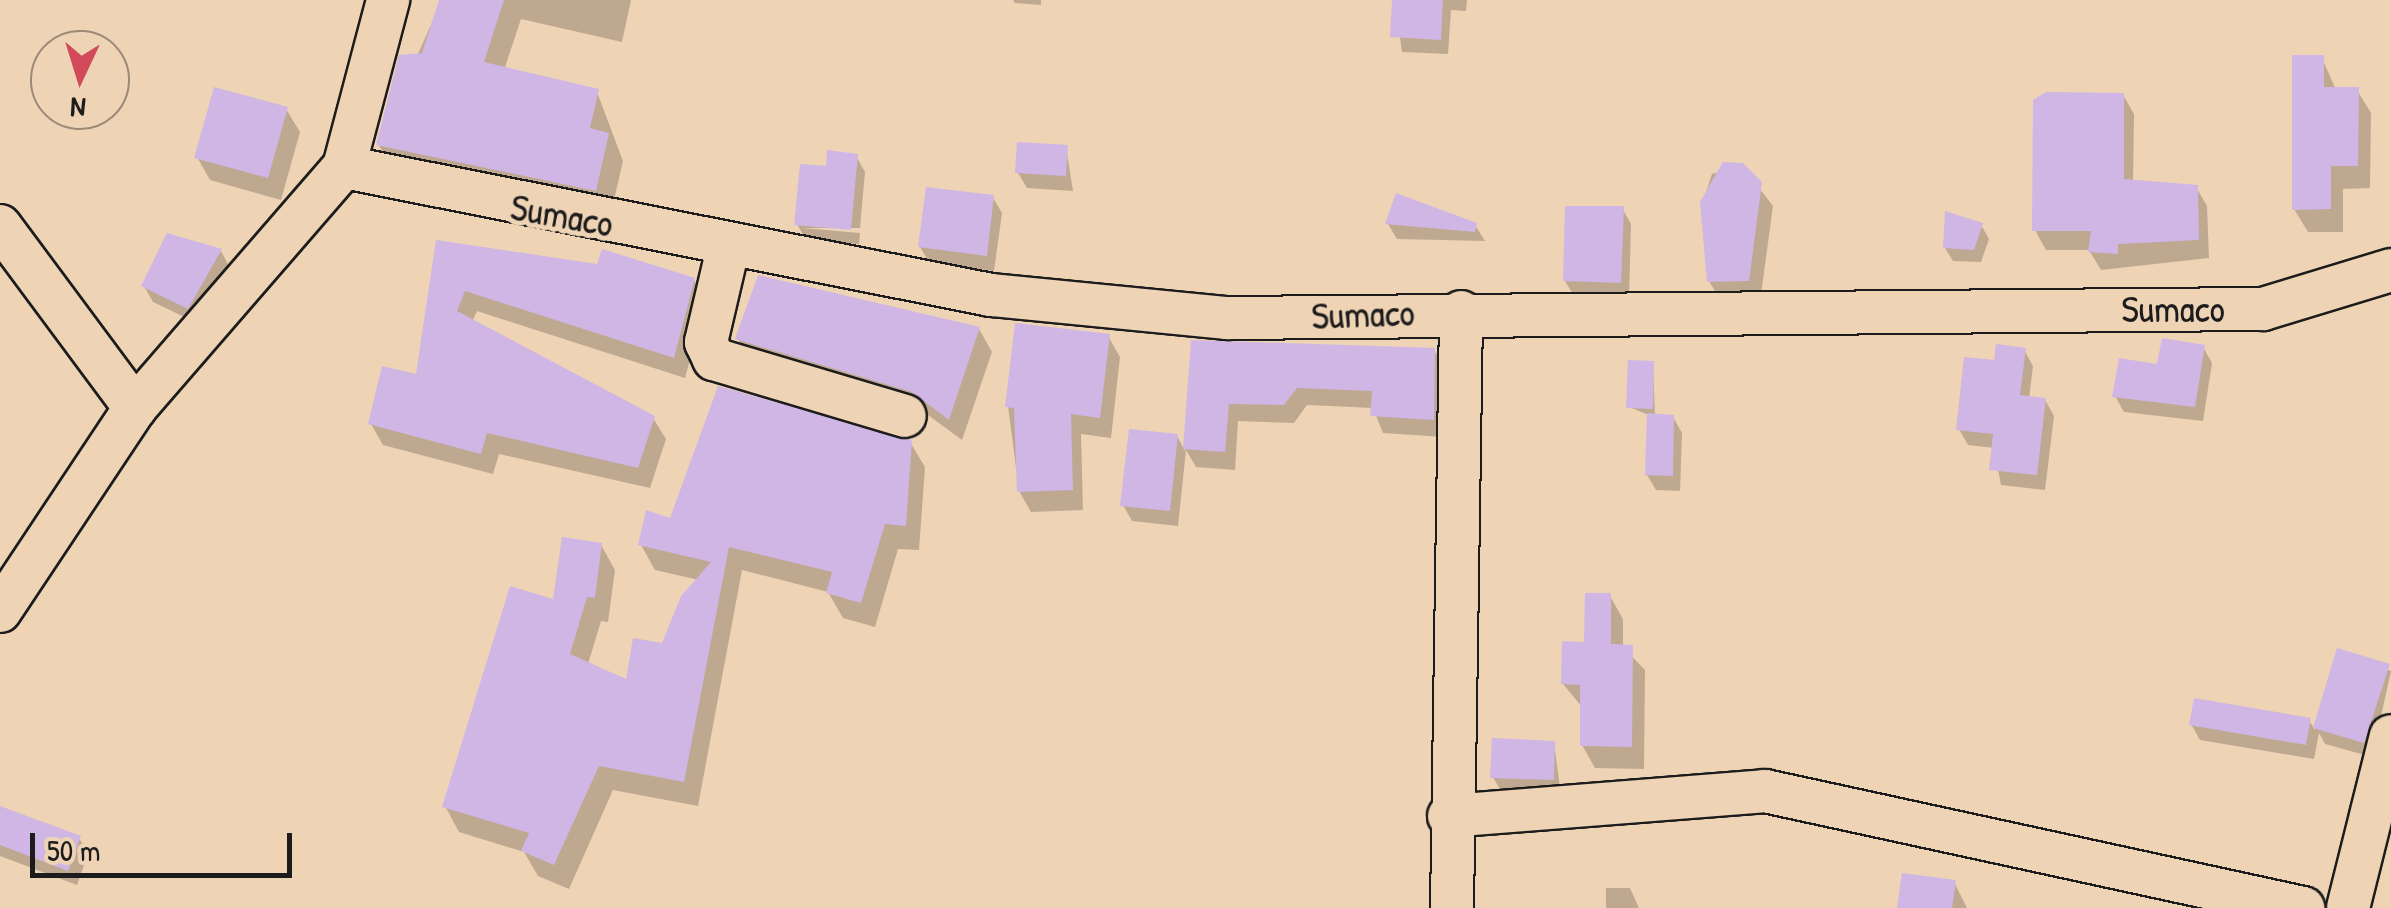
<!DOCTYPE html>
<html>
<head>
<meta charset="utf-8">
<style>
	body { margin:0 }
	#map { position:relative; width:2391px; height:908px; overflow:hidden; background:#eed3b5; font-family:"Patrick Hand",sans-serif }
	div>[style] { position:absolute }
	[style*='--x'] { left:calc(var(--x)*1px); top:calc(var(--y)*1px); width:calc(var(--w)*1px); rotate:calc(var(--a)*1deg) }
	.shadow>* { inset:0; background:#0003 }
	.building>* { inset:0; background:#cfb6e5 }
	.roads { filter:drop-shadow(2px 0 #1c1c1c) drop-shadow(-2px 0 #1c1c1c) drop-shadow(0 2px #1c1c1c) drop-shadow(0 -2px #1c1c1c) }
	.minor>* { height:42px; margin:-21px; padding:0 21px; transform-origin:21px; border-radius:21px; background:#eed3b5 }
	span { translate:-50% -50%; white-space:nowrap; text-align:center; line-height:1.15; -webkit-text-stroke:10px #eed3b5; paint-order:stroke }
	.street-label { font-size:38px; color:#1c1c1c }
	.north { position:absolute; left:30px; top:30px; width:100px; height:100px; box-sizing:border-box; background:#eed3b5; border:2px solid #9a8a78; border-radius:50%; rotate:184deg; font-size:28px; font-weight:700; line-height:40px; text-align:center; color:#1c1c1c }
	.north::after { content:''; display:block; margin:auto; width:35px; height:45px; background:#d1495b; clip-path:polygon(50% 0,100% 100%,50% 72%,0 100%) }
	.scale { position:absolute; left:30px; top:833px; width:262px; height:45px; box-sizing:border-box; border:5px solid #1c1c1c; border-top:0; padding-left:12px; font-size:30px; line-height:35px; white-space:nowrap; color:#1c1c1c; -webkit-text-stroke:8px #eed3b5; paint-order:stroke }
</style>
</head>
<body>
<div id="map">
	<div class="shadow">
		<div style="clip-path:polygon(442px 0,631px 0,622px 42px,521px 19px,504px 70px,597px 92px,623px 161px,610px 217px,394px 171px,378px 144px)"></div>
		<div style="clip-path:polygon(1013px 0,1041px 0,1041px 5px,1015px 3px)"></div>
		<div style="clip-path:polygon(1395px 0,1467px 0,1466px 11px,1451px 10px,1448px 54px,1402px 52px)"></div>
		<div style="clip-path:polygon(2322px 58px,2336px 90px,2357px 90px,2371px 113px,2370px 188px,2343px 189px,2343px 232px,2308px 232px,2294px 209px)"></div>
		<div style="clip-path:polygon(2123px 95px,2134px 114px,2133px 182px,2196px 187px,2207px 206px,2209px 258px,2101px 270px,2089px 250px,2046px 250px,2035px 230px)"></div>
		<div style="clip-path:polygon(286px 109px,300px 132px,281px 200px,210px 180px,197px 157px)"></div>
		<div style="clip-path:polygon(1066px 147px,1073px 191px,1027px 188px,1018px 173px)"></div>
		<div style="clip-path:polygon(856px 156px,865px 172px,860px 228px,803px 228px,860px 233px,859px 244px,806px 240px,797px 224px,828px 169px)"></div>
		<div style="clip-path:polygon(1742px 166px,1773px 206px,1760px 302px,1722px 303px,1709px 281px,1703px 202px,1712px 174px)"></div>
		<div style="clip-path:polygon(993px 198px,1002px 213px,994px 271px,929px 262px,920px 247px)"></div>
		<div style="clip-path:polygon(1622px 208px,1631px 224px,1629px 298px,1574px 296px,1565px 281px)"></div>
		<div style="clip-path:polygon(1388px 224px,1475px 225px,1485px 241px,1397px 239px)"></div>
		<div style="clip-path:polygon(1981px 225px,1989px 239px,1981px 262px,1953px 261px,1945px 248px)"></div>
		<div style="clip-path:polygon(438px 243px,694px 280px,706px 302px,685px 378px,477px 311px,472px 322px,653px 418px,666px 439px,650px 488px,499px 454px,493px 474px,383px 445px,371px 424px,418px 377px)"></div>
		<div style="clip-path:polygon(221px 251px,229px 266px,197px 323px,153px 302px,144px 286px)"></div>
		<div style="clip-path:polygon(979px 329px,992px 352px,962px 440px,928px 415px,751px 362px,738px 339px)"></div>
		<div style="clip-path:polygon(1108px 336px,1120px 357px,1111px 438px,1081px 434px,1083px 510px,1031px 512px,1019px 491px,1008px 406px)"></div>
		<div style="clip-path:polygon(1193px 342px,1434px 350px,1445px 369px,1444px 437px,1383px 433px,1373px 408px,1307px 405px,1294px 423px,1238px 421px,1235px 470px,1196px 467px,1186px 450px,1178px 526px,1132px 521px,1123px 505px,1177px 436px,1185px 451px)"></div>
		<div style="clip-path:polygon(2203px 347px,2212px 363px,2203px 421px,2124px 412px,2115px 396px)"></div>
		<div style="clip-path:polygon(2024px 350px,2033px 366px,2029px 399px,2045px 400px,2054px 416px,2045px 490px,2001px 485px,1994px 448px,1968px 445px,1959px 429px,1996px 363px)"></div>
		<div style="clip-path:polygon(1653px 364px,1655px 416px,1673px 417px,1682px 433px,1680px 491px,1656px 490px,1647px 475px,1649px 415px,1629px 407px)"></div>
		<div style="clip-path:polygon(910px 442px,925px 467px,919px 550px,898px 549px,875px 627px,843px 618px,828px 592px,742px 570px,698px 806px,613px 790px,569px 889px,538px 876px,524px 852px,459px 832px,445px 806px,555px 602px,601px 545px,615px 570px,608px 622px,601px 621px,588px 664px,628px 682px,664px 646px,699px 580px,655px 570px,641px 545px,672px 521px)"></div>
		<div style="clip-path:polygon(1610px 596px,1623px 619px,1623px 647px,1645px 670px,1644px 769px,1595px 768px,1582px 745px,1582px 707px,1563px 684px)"></div>
		<div style="clip-path:polygon(2339px 651px,2391px 671px,2372px 757px,2325px 744px,2319px 733px,2314px 759px,2200px 740px,2191px 724px,2309px 720px,2315px 730px)"></div>
		<div style="clip-path:polygon(1554px 743px,1561px 795px,1502px 793px,1493px 777px)"></div>
		<div style="clip-path:polygon(0 809px,79px 838px,88px 854px,77px 885px,0 856px)"></div>
		<div style="clip-path:polygon(1954px 882px,1967px 908px,1900px 908px)"></div>
		<div style="clip-path:polygon(1606px 888px,1630px 888px,1639px 908px,1606px 908px)"></div>
	</div>
	<div class="building">
		<div style="clip-path:polygon(439px 0,504px 0,484px 62px,599px 89px,590px 128px,609px 133px,596px 191px,376px 145px,399px 55px,422px 53px)"></div>
		<div style="clip-path:polygon(1392px 0,1443px 0,1441px 40px,1390px 37px)"></div>
		<div style="clip-path:polygon(2292px 55px,2324px 55px,2324px 87px,2359px 87px,2358px 166px,2331px 166px,2331px 209px,2292px 210px)"></div>
		<div style="clip-path:polygon(214px 87px,288px 107px,268px 178px,194px 158px)"></div>
		<div style="clip-path:polygon(2046px 92px,2124px 93px,2124px 179px,2198px 185px,2199px 240px,2118px 244px,2118px 254px,2088px 252px,2091px 231px,2032px 231px,2033px 100px)"></div>
		<div style="clip-path:polygon(1017px 142px,1068px 145px,1066px 176px,1015px 173px)"></div>
		<div style="clip-path:polygon(827px 150px,858px 154px,851px 230px,794px 225px,800px 164px,826px 166px)"></div>
		<div style="clip-path:polygon(1723px 162px,1743px 163px,1762px 182px,1749px 281px,1707px 282px,1700px 202px)"></div>
		<div style="clip-path:polygon(926px 187px,994px 195px,987px 256px,918px 247px)"></div>
		<div style="clip-path:polygon(1396px 193px,1477px 223px,1475px 232px,1385px 224px)"></div>
		<div style="clip-path:polygon(1565px 206px,1624px 206px,1621px 283px,1563px 281px)"></div>
		<div style="clip-path:polygon(1945px 211px,1983px 223px,1974px 250px,1943px 248px)"></div>
		<div style="clip-path:polygon(167px 233px,222px 249px,188px 309px,141px 286px)"></div>
		<div style="clip-path:polygon(436px 240px,597px 264px,602px 249px,695px 278px,674px 358px,465px 291px,457px 311px,655px 416px,638px 468px,487px 433px,481px 454px,368px 424px,382px 366px,416px 374px)"></div>
		<div style="clip-path:polygon(758px 275px,980px 327px,949px 420px,912px 392px,735px 339px)"></div>
		<div style="clip-path:polygon(1015px 323px,1110px 334px,1100px 418px,1071px 414px,1073px 490px,1017px 492px,1014px 408px,1005px 407px)"></div>
		<div style="clip-path:polygon(2162px 338px,2205px 345px,2195px 407px,2112px 397px,2119px 358px,2157px 364px)"></div>
		<div style="clip-path:polygon(1191px 340px,1435px 348px,1434px 420px,1370px 416px,1372px 391px,1297px 388px,1284px 405px,1229px 404px,1225px 452px,1183px 449px)"></div>
		<div style="clip-path:polygon(1996px 344px,2026px 348px,2020px 395px,2046px 398px,2037px 475px,1989px 470px,1993px 434px,1956px 430px,1964px 357px,1994px 360px)"></div>
		<div style="clip-path:polygon(1628px 360px,1654px 361px,1653px 409px,1626px 408px)"></div>
		<div style="clip-path:polygon(718px 386px,912px 440px,906px 526px,885px 524px,861px 603px,826px 593px,832px 572px,729px 547px,684px 782px,599px 766px,554px 865px,521px 851px,529px 833px,442px 807px,510px 586px,553px 599px,562px 537px,602px 543px,595px 598px,587px 597px,570px 654px,626px 679px,633px 638px,662px 643px,681px 596px,711px 562px,638px 545px,646px 510px,670px 518px)"></div>
		<div style="clip-path:polygon(1647px 413px,1674px 415px,1673px 476px,1645px 475px)"></div>
		<div style="clip-path:polygon(1129px 429px,1178px 434px,1170px 511px,1120px 506px)"></div>
		<div style="clip-path:polygon(1585px 593px,1611px 593px,1611px 644px,1633px 645px,1632px 747px,1580px 746px,1580px 685px,1561px 684px,1562px 641px,1584px 642px)"></div>
		<div style="clip-path:polygon(2337px 648px,2390px 664px,2364px 743px,2313px 728px)"></div>
		<div style="clip-path:polygon(2194px 698px,2311px 718px,2306px 745px,2189px 725px)"></div>
		<div style="clip-path:polygon(1492px 738px,1555px 741px,1554px 780px,1490px 778px)"></div>
		<div style="clip-path:polygon(0 806px,81px 836px,68px 871px,0 845px)"></div>
		<div style="clip-path:polygon(1902px 873px,1956px 880px,1952px 908px,1897px 908px)"></div>
	</div>
	<div class="roads">
		<div class="minor">
			<div style="--x:344;--y:167;--w:660;--a:11.19"></div>
			<div style="--x:991;--y:295;--w:237;--a:5.6"></div>
			<div style="--x:1227;--y:318;--w:1036;--a:-0.5"></div>
			<div style="--x:2263;--y:309;--w:134;--a:-16.9"></div>
			<div style="--x:0;--y:226;--w:227;--a:53.4"></div>
			<div style="--x:729;--y:244;--w:101;--a:103.2"></div>
			<div style="--x:706;--y:342;--w:19;--a:65"></div>
			<div style="--x:714;--y:359;--w:199;--a:16.6"></div>
			<div style="--x:0;--y:611;--w:244;--a:-56.4"></div>
			<div style="--x:135;--y:408;--w:319;--a:-49.1"></div>
			<div style="--x:344;--y:167;--w:173;--a:-75.2"></div>
			<div style="--x:1449;--y:816;--w:317;--a:-4.5"></div>
			<div style="--x:1765;--y:791;--w:551;--a:12.27"></div>
			<div style="--x:1452;--y:908;--w:596;--a:-89.13"></div>
			<div style="--x:2348;--y:908;--w:177;--a:-76"></div>
		</div>
	</div>
	<div class="street-label">
		<span style="left:562px;top:215px;rotate:10deg">Sumaco</span>
		<span style="left:2173px;top:309px">Sumaco</span>
		<span style="left:1363px;top:314px;rotate:-2deg">Sumaco</span>
	</div>
	<div class="north">N</div>
	<div class="scale">50 m</div>
</div>
</body>
</html>
